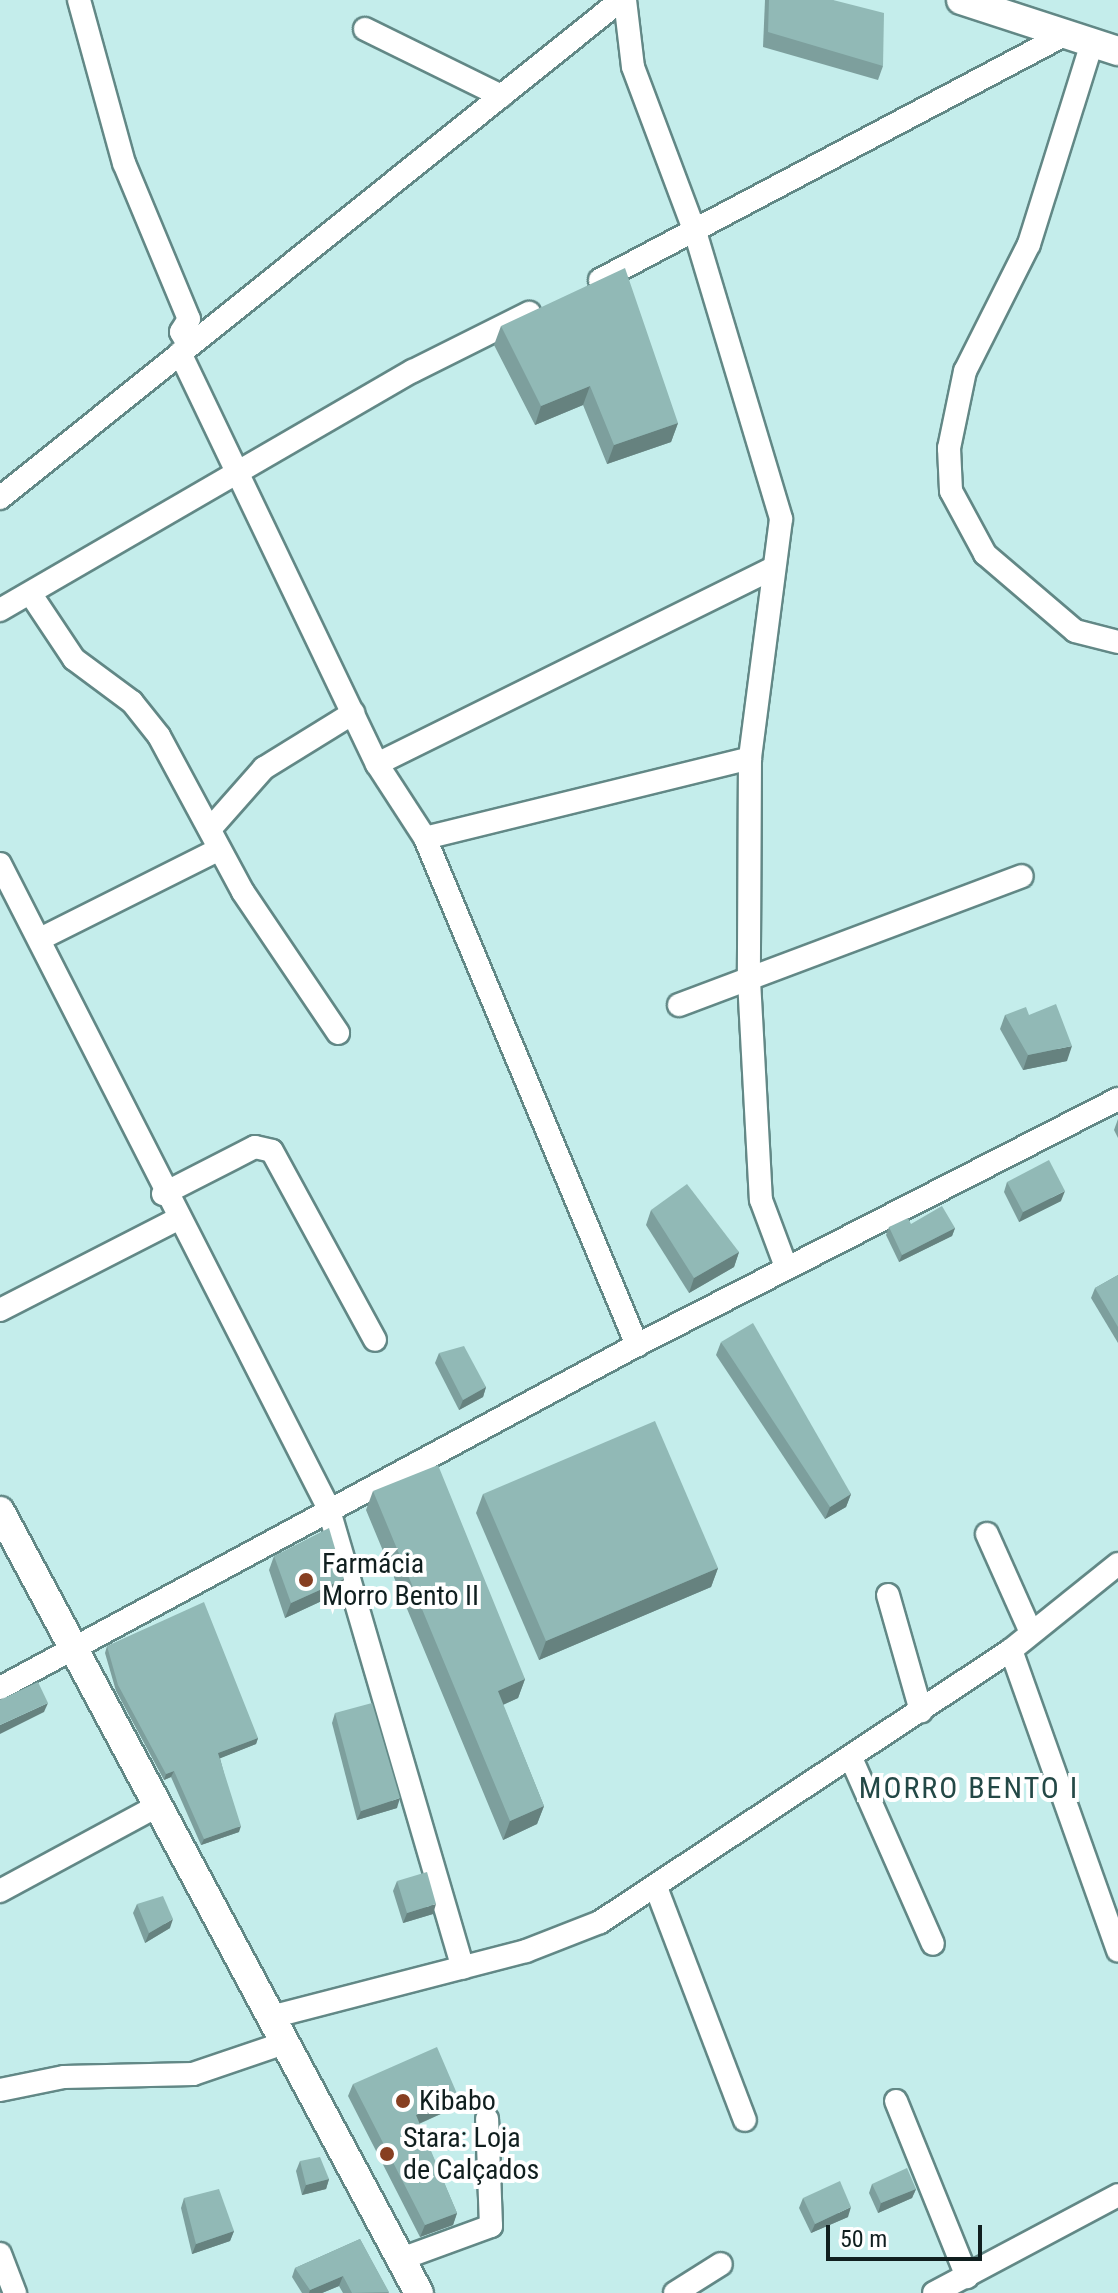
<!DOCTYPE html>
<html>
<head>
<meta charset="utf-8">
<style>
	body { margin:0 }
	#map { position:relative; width:1118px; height:2293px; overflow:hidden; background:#c4edeb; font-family:"Roboto Condensed",sans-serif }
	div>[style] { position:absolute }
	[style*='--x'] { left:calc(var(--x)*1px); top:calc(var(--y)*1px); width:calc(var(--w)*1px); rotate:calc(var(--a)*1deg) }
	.roads { filter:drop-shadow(2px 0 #628886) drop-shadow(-2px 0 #628886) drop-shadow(0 2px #628886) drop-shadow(0 -2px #628886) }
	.minor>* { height:22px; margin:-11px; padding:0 11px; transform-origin:11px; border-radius:11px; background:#fff }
	.major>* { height:28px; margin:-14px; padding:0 14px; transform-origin:14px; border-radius:14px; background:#fff }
	.wall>* { inset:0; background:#7d9f9d }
	.shaded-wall>* { inset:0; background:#66827f }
	.building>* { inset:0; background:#91b9b6 }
	.dots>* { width:22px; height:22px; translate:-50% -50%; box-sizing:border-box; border:4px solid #fff; border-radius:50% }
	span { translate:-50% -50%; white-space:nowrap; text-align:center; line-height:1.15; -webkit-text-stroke:8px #fff; paint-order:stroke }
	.poi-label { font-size:28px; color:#101f1f }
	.left { translate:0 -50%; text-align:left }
	.neighbourhood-label { font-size:30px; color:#234846; letter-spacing:2px }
	.scale { position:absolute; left:826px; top:2225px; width:156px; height:36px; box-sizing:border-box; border:4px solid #101f1f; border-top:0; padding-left:10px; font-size:24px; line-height:28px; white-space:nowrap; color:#101f1f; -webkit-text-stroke:6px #fff; paint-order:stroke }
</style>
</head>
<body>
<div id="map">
	<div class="roads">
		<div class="minor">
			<div style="--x:79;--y:0;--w:169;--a:74.6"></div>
			<div style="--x:124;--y:163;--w:169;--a:67.4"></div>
			<div style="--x:189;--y:319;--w:15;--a:122"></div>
			<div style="--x:181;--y:332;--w:14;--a:60"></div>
			<div style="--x:625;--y:0;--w:67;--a:83.2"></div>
			<div style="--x:633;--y:67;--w:179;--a:69.4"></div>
			<div style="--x:696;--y:235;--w:296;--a:73.3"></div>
			<div style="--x:781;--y:519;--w:241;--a:97.4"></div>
			<div style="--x:750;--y:758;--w:222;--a:90.3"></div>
			<div style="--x:749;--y:980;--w:220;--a:86.9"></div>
			<div style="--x:761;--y:1200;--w:72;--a:69.5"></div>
			<div style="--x:365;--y:29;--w:152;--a:26.2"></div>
			<div style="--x:1092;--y:43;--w:211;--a:107.4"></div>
			<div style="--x:1029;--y:244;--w:142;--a:116.7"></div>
			<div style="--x:965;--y:371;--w:79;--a:101.7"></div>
			<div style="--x:949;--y:448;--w:43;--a:87.3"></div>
			<div style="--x:951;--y:491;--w:72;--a:61.6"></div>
			<div style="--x:985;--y:554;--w:118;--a:40.5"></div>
			<div style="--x:1075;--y:631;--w:44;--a:14.3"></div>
			<div style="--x:600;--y:280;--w:527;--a:-27.83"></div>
			<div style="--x:180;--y:353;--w:456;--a:64.4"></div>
			<div style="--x:377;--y:764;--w:88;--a:57"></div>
			<div style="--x:425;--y:838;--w:550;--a:67.31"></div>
			<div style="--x:0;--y:498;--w:796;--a:-38.73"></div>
			<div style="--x:32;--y:596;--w:76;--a:56.3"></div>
			<div style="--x:74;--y:659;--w:72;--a:36.6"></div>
			<div style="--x:132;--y:702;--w:43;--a:51.5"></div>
			<div style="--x:159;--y:736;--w:177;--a:61.7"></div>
			<div style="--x:243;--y:892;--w:170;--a:56"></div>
			<div style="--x:0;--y:610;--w:477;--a:-30.1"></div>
			<div style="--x:413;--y:371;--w:130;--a:-26.6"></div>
			<div style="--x:377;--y:764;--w:442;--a:-26.3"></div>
			<div style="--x:211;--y:828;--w:80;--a:-48.5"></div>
			<div style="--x:264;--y:768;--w:105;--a:-31.7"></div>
			<div style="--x:425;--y:838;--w:335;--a:-13.8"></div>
			<div style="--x:0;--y:864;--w:722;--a:62.97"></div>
			<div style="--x:328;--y:1507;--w:480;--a:73.7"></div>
			<div style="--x:40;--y:939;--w:199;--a:-26.6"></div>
			<div style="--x:679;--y:1005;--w:366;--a:-20.6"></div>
			<div style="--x:163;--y:1194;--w:103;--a:-27.1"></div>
			<div style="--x:255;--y:1147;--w:17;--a:13"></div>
			<div style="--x:272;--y:1151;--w:215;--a:61.4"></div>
			<div style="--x:0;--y:1310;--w:198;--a:-27.1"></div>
			<div style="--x:987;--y:1534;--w:105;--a:65.9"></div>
			<div style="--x:888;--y:1595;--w:121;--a:74.1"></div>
			<div style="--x:1011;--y:1650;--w:319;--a:70.4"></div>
			<div style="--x:0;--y:1688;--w:723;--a:-28.3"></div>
			<div style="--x:637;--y:1345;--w:540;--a:-27.09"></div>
			<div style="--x:851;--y:1758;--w:203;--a:66.2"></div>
			<div style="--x:657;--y:1890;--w:246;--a:69.1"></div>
			<div style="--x:0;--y:1891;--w:179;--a:-28.4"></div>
			<div style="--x:271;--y:2017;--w:263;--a:-14.5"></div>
			<div style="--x:526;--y:1951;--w:79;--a:-21.4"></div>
			<div style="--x:600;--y:1922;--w:493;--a:-33.5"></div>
			<div style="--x:1011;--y:1650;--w:137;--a:-38.8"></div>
			<div style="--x:0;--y:2090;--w:65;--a:-11.5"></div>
			<div style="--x:64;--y:2077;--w:129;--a:-1.3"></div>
			<div style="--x:193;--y:2074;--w:96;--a:-18.8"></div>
			<div style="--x:896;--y:2101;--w:190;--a:68"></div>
			<div style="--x:0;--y:2254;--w:42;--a:69"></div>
			<div style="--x:401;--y:2259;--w:96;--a:-20.1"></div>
			<div style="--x:491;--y:2226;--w:107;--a:-92.1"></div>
			<div style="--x:675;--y:2293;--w:54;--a:-32.2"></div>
			<div style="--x:934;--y:2293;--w:208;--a:-28"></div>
		</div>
		<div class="major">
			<div style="--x:961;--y:0;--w:165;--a:18"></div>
			<div style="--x:0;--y:1511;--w:887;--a:61.82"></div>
		</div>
	</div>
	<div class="wall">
		<div style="clip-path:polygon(765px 0,833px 0,883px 66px,878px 80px,763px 47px)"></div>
		<div style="clip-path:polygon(501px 326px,678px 423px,671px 442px,607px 464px,583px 405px,535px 425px,494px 345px)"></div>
		<div style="clip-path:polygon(1005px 1015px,1029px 1015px,1067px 1061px,1023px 1070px,1000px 1029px)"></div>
		<div style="clip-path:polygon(1118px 1119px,1118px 1138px,1114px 1130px)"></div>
		<div style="clip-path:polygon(1007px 1182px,1061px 1201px,1019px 1222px,1004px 1192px)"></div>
		<div style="clip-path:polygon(651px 1210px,739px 1252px,734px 1267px,689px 1293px,646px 1225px)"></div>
		<div style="clip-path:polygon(911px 1224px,955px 1228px,952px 1236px,899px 1262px,886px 1235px,889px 1227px)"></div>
		<div style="clip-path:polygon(1118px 1275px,1118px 1343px,1091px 1298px,1095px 1288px)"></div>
		<div style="clip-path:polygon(721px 1342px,851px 1494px,846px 1507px,825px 1519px,716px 1355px)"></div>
		<div style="clip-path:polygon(439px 1353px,486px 1387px,483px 1397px,459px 1410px,435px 1363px)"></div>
		<div style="clip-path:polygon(373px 1491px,525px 1679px,518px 1698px,503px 1705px,544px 1806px,537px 1824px,503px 1840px,366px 1510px)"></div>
		<div style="clip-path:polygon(483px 1494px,718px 1568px,711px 1587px,539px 1660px,476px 1513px)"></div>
		<div style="clip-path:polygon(274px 1556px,344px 1579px,339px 1593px,285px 1618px,269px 1570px)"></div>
		<div style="clip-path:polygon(107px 1646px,258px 1738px,256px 1744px,220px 1758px,239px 1832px,201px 1845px,171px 1777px,164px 1780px,116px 1691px,105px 1653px)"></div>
		<div style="clip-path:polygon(335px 1713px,397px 1808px,357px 1820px,332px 1723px)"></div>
		<div style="clip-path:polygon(397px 1881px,433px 1914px,403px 1923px,393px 1891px)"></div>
		<div style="clip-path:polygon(137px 1904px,170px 1928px,145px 1943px,133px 1913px)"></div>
		<div style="clip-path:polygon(353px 2084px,454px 2108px,419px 2124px,457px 2213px,453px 2225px,420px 2237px,348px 2096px)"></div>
		<div style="clip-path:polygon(300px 2161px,329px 2179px,326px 2189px,302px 2195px,296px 2171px)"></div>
		<div style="clip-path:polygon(872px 2184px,916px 2189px,912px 2198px,878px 2213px,869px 2193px)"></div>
		<div style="clip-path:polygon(184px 2198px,234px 2231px,230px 2241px,192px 2254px,181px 2208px)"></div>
		<div style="clip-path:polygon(803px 2198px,848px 2217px,811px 2233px,799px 2208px)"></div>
		<div style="clip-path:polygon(360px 2239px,389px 2293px,343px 2293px,339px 2286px,322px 2293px,302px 2293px,292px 2277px,295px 2268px)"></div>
	</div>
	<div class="shaded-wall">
		<div style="clip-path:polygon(590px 386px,583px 405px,535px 425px,541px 406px)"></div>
		<div style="clip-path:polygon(678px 423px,671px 442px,607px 464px,614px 445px)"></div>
		<div style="clip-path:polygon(1072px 1046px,1067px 1061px,1023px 1070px,1028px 1055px)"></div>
		<div style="clip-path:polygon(1065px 1191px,1061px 1201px,1019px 1222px,1023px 1212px)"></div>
		<div style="clip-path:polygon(955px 1228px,952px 1236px,899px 1262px,902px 1255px)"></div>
		<div style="clip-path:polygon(739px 1252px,734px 1267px,689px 1293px,694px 1278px)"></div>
		<div style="clip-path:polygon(486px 1387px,483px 1397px,459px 1410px,463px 1400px)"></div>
		<div style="clip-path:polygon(851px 1494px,846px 1507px,825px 1519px,830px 1507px)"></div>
		<div style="clip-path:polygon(718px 1568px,711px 1587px,539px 1660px,546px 1641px)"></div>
		<div style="clip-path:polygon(344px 1579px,339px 1593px,285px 1618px,291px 1603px)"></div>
		<div style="clip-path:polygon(525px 1679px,518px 1698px,491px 1710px,498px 1691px)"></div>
		<div style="clip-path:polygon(48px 1703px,44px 1712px,0 1734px,0 1725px)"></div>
		<div style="clip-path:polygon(258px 1738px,256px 1744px,216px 1760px,218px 1753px)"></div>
		<div style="clip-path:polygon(174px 1771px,171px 1777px,164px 1780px,166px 1774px)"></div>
		<div style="clip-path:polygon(400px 1798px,397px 1808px,357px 1820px,361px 1811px)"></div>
		<div style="clip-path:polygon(544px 1806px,537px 1824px,503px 1840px,510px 1821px)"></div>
		<div style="clip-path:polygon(241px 1826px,239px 1832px,201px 1845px,204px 1839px)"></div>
		<div style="clip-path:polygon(436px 1904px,433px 1914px,403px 1923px,407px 1913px)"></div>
		<div style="clip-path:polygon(173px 1919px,170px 1928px,145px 1943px,149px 1933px)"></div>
		<div style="clip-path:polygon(458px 2096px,454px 2108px,411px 2127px,416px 2115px)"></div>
		<div style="clip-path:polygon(329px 2179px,326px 2189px,302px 2195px,306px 2185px)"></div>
		<div style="clip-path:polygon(916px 2189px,912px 2198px,878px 2213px,881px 2203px)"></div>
		<div style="clip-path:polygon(851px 2207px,848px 2217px,811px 2233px,815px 2224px)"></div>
		<div style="clip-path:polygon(457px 2213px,453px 2225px,420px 2237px,425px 2225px)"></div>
		<div style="clip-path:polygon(234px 2231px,230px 2241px,192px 2254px,196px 2244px)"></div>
		<div style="clip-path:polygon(343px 2276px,339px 2286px,322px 2293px,309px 2293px,310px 2290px)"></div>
	</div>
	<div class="building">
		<div style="clip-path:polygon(769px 0,833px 0,884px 13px,883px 66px,768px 32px)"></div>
		<div style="clip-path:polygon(625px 268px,678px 423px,614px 445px,590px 386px,541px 406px,501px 326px)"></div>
		<div style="clip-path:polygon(1056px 1004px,1072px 1046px,1028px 1055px,1005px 1015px,1026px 1007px,1029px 1015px)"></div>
		<div style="clip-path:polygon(1049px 1160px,1065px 1191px,1023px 1212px,1007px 1182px)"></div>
		<div style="clip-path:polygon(687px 1184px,739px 1252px,694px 1278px,651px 1210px)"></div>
		<div style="clip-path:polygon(942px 1206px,955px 1228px,902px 1255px,889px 1227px,908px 1218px,911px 1224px)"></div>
		<div style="clip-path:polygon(1118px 1275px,1118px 1327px,1095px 1288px)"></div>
		<div style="clip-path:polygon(753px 1323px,851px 1494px,830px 1507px,721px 1342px)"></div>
		<div style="clip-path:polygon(464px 1346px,486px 1387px,463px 1400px,439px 1353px)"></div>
		<div style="clip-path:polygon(655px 1421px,718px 1568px,546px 1641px,483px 1494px)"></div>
		<div style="clip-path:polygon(438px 1465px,525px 1679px,498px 1691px,544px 1806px,510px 1821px,373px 1491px)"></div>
		<div style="clip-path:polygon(329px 1528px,344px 1579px,291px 1603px,274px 1556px)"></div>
		<div style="clip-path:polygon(204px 1602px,258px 1738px,218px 1753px,241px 1826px,204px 1839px,174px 1771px,166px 1774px,118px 1685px,107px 1646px)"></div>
		<div style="clip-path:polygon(38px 1682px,48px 1703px,0 1725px,0 1700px)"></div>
		<div style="clip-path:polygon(372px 1703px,400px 1798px,361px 1811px,335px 1713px)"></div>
		<div style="clip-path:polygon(427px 1872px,436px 1904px,407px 1913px,397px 1881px)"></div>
		<div style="clip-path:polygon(163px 1896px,173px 1919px,149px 1933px,137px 1904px)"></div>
		<div style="clip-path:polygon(437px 2047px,458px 2096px,416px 2115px,457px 2213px,425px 2225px,353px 2084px)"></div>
		<div style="clip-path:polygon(320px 2157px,329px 2179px,306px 2185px,300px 2161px)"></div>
		<div style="clip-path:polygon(907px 2168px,916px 2189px,881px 2203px,872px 2184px)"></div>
		<div style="clip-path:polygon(840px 2181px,851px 2207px,815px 2224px,803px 2198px)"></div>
		<div style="clip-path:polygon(219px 2189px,234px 2231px,196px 2244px,184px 2198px)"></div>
		<div style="clip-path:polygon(360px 2239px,389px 2292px,352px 2293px,343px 2276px,310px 2290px,295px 2268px)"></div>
	</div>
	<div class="dots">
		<div style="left:306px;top:1580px;background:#873f21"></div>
		<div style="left:403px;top:2101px;background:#873f21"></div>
		<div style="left:387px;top:2154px;background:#873f21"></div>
	</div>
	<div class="poi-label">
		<span class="left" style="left:322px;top:1580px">Farmácia<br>Morro Bento II</span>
		<span class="left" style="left:419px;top:2101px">Kibabo</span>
		<span class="left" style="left:403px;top:2154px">Stara: Loja<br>de Calçados</span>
	</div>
	<div class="neighbourhood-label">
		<span style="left:969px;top:1788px">MORRO BENTO I</span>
	</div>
	<div class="scale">50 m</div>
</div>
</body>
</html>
